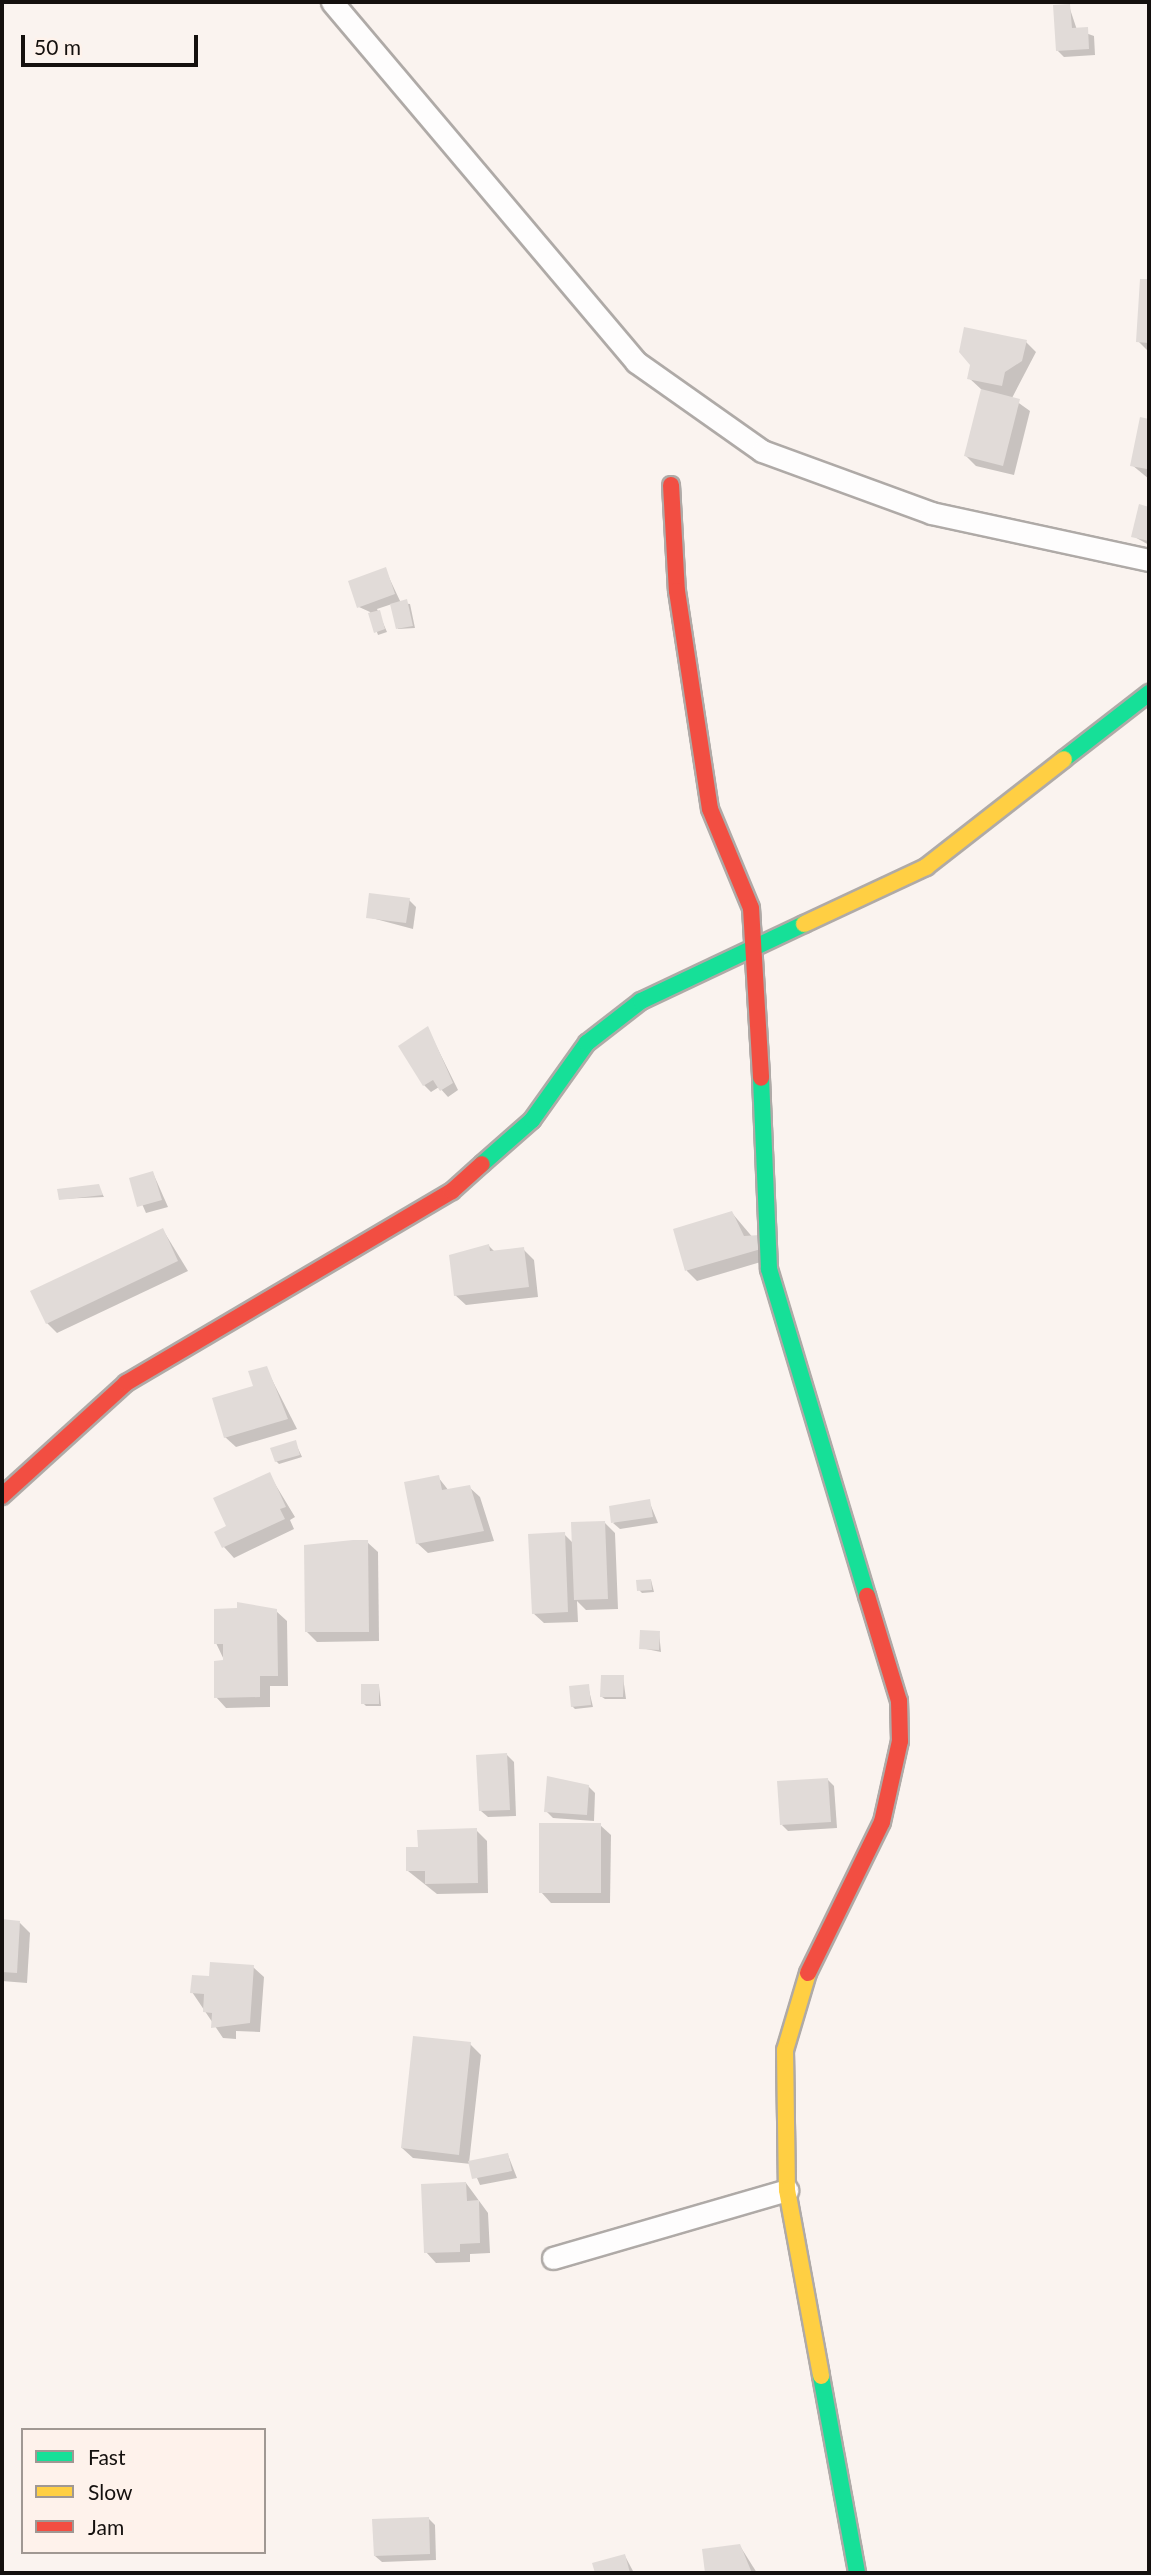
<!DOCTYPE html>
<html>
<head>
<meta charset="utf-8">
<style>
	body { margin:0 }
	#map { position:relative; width:1151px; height:2575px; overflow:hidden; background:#faf3ef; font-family:Lato,sans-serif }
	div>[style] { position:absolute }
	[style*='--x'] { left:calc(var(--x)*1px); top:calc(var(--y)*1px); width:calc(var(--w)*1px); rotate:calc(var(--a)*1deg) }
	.shadow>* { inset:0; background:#0003 }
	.building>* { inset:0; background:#e1dbd8 }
	.roads { filter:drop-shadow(2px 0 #afaaa7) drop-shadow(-2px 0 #afaaa7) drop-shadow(0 2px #afaaa7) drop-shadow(0 -2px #afaaa7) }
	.street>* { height:21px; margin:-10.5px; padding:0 10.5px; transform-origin:10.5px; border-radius:10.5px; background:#fefdfd }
	.fast>* { height:16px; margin:-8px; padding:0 8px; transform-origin:8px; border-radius:8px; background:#16e098 }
	.slow>* { height:16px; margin:-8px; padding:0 8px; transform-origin:8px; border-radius:8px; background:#ffcf43 }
	.jam>* { height:16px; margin:-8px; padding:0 8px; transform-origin:8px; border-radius:8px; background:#f24e42 }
	span { translate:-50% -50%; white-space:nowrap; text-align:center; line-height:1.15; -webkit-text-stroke:7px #fef2eb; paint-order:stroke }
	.frame { position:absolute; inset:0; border:4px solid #14100e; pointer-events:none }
	.legend { position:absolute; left:21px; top:2428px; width:245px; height:126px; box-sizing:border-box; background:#fef2eb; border:2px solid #a09893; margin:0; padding:9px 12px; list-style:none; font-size:21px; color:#14100e }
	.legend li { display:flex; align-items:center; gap:14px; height:35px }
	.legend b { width:35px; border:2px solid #a09893 }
	.scale { position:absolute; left:21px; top:35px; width:177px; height:32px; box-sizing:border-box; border:4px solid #14100e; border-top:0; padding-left:9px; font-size:21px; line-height:24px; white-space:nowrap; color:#14100e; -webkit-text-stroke:5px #fef2eb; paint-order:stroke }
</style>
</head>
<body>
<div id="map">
	<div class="shadow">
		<div style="clip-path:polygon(1069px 6px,1077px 30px,1094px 36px,1095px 55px,1064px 57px,1057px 50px)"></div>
		<div style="clip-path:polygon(1141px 280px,1149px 281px,1149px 352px,1138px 341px)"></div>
		<div style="clip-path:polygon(1026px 342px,1036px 352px,1012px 398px,1030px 411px,1014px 475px,976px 466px,966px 456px,982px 390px,969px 378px,972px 364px)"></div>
		<div style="clip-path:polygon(1142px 419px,1149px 421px,1149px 479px,1132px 465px)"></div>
		<div style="clip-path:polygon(1141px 506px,1149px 508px,1149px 545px,1133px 536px)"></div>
		<div style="clip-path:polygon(385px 569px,401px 603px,410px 604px,415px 628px,398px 629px,392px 604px,377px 609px,387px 632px,378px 635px,370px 612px,359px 607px)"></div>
		<div style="clip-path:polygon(409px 900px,416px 907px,413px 929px,368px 917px)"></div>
		<div style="clip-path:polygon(428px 1029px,458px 1090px,448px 1097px,439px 1087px,431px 1092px,424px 1085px,401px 1046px)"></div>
		<div style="clip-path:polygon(153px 1173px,168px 1207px,146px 1213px,131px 1179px)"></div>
		<div style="clip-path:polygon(98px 1186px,104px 1197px,60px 1199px)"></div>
		<div style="clip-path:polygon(732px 1213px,771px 1259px,697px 1281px,687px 1271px,675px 1230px)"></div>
		<div style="clip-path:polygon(163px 1230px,188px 1271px,57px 1333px,47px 1323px)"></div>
		<div style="clip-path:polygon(489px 1246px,495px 1252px,523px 1249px,534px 1260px,538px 1297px,466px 1305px,455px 1295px)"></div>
		<div style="clip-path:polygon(266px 1368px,297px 1429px,236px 1447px,225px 1437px)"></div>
		<div style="clip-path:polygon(295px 1442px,302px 1457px,279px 1464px,276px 1461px)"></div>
		<div style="clip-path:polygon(269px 1474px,295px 1517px,290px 1520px,294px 1529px,234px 1558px,224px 1547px,228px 1527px)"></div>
		<div style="clip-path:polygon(438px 1477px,449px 1491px,469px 1487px,480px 1497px,494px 1541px,428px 1553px,417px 1543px)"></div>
		<div style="clip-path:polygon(649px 1501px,658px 1523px,620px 1529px,613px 1523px)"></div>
		<div style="clip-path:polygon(605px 1523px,615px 1533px,618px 1609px,586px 1610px,577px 1601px,578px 1622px,544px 1623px,533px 1613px,564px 1534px,573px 1543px)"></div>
		<div style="clip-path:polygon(367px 1542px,378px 1552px,379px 1641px,317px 1642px,307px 1632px)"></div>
		<div style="clip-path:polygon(651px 1580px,654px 1592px,642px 1593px,639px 1590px)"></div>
		<div style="clip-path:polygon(276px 1611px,287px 1621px,288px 1686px,270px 1686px,270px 1707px,226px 1708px,216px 1697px,225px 1662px,216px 1643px)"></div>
		<div style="clip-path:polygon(659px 1633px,661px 1652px,641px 1648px)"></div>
		<div style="clip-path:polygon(623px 1677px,626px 1699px,605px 1699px,602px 1697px)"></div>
		<div style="clip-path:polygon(379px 1686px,381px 1706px,366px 1706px,363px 1703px)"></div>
		<div style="clip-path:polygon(588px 1686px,593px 1707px,575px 1709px,572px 1706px)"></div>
		<div style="clip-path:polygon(507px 1755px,514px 1762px,516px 1816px,488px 1817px,481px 1811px)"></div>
		<div style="clip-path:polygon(548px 1778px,588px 1786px,595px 1793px,594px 1821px,553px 1818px,546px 1811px)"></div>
		<div style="clip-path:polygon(828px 1780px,834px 1786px,837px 1828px,788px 1831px,782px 1825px)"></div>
		<div style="clip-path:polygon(600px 1825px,611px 1835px,610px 1903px,551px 1903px,541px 1892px)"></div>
		<div style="clip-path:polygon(476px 1830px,487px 1841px,488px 1893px,437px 1894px,408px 1871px,419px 1849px)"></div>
		<div style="clip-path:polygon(2px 1921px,20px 1923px,30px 1933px,27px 1983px,2px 1981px)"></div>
		<div style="clip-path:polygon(253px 1967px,264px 1977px,260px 2032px,236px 2031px,236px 2039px,223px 2038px,192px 1992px,211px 1978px)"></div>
		<div style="clip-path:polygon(470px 2044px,481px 2055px,469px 2163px,508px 2155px,517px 2178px,480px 2185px,471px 2164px,413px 2158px,402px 2148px)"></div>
		<div style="clip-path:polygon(466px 2183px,488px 2213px,490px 2253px,470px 2254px,470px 2262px,436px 2263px,426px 2252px)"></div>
		<div style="clip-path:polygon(428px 2518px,435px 2525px,436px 2560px,382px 2562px,375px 2556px)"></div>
		<div style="clip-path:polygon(740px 2546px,757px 2573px,707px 2573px,704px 2550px)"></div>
		<div style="clip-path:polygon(625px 2556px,634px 2573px,596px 2573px,594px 2564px)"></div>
	</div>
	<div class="building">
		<div style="clip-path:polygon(1070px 4px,1072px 28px,1088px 27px,1089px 49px,1056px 51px,1053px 5px)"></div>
		<div style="clip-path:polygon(1140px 279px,1149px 279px,1149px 343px,1136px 342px)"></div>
		<div style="clip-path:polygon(964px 327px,1027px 340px,1022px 361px,1005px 372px,1002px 386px,967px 379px,970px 365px,959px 352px)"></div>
		<div style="clip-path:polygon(981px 389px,1020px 399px,1003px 466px,964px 456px)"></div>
		<div style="clip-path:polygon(1140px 417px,1149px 419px,1149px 479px,1147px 469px,1130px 466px)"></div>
		<div style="clip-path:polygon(1139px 504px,1149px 507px,1149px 541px,1131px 537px)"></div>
		<div style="clip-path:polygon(386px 567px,395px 594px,357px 608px,348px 581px)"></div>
		<div style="clip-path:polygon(407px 599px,413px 626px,396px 629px,390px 604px)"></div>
		<div style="clip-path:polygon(380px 610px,385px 629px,374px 633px,368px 613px)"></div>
		<div style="clip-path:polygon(369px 893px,410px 898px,406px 923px,366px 918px)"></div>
		<div style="clip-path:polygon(428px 1026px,453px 1083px,440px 1091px,433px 1080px,423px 1086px,398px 1046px)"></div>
		<div style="clip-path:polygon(153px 1171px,162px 1200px,137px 1207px,129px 1178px)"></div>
		<div style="clip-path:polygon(99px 1184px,103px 1195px,59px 1200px,57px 1189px)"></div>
		<div style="clip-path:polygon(732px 1211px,744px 1236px,760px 1235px,761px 1249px,685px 1271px,673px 1229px)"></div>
		<div style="clip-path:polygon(163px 1228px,178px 1261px,46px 1324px,30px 1291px)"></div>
		<div style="clip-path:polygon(489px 1244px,490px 1251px,524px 1247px,529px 1287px,454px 1296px,449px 1255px)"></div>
		<div style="clip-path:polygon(267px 1366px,288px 1419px,224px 1438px,212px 1398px,253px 1386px,248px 1371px)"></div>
		<div style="clip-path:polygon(296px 1440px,300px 1455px,275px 1462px,270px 1448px)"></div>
		<div style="clip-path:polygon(270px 1472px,286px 1507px,280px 1509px,285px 1519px,222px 1548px,214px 1532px,226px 1526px,213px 1498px)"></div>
		<div style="clip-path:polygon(439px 1475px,442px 1490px,470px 1485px,484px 1531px,416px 1544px,404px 1482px)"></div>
		<div style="clip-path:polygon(650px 1499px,653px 1517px,611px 1523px,609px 1506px)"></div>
		<div style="clip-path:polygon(605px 1521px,608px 1599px,574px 1600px,571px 1522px)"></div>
		<div style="clip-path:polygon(565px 1532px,568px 1612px,532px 1614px,528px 1534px)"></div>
		<div style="clip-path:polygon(353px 1540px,368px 1540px,369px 1632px,305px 1632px,304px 1545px)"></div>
		<div style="clip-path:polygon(651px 1579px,652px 1590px,637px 1591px,636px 1580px)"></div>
		<div style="clip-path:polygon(237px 1602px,277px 1609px,278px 1676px,260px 1676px,260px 1697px,214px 1698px,214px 1661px,223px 1660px,223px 1644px,214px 1644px,214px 1609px,237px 1608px)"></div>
		<div style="clip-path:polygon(640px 1630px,660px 1631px,659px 1650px,639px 1649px)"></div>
		<div style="clip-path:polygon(601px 1675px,624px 1675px,623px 1697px,600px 1697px)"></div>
		<div style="clip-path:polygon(361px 1684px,379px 1684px,379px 1704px,361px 1704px)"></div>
		<div style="clip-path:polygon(589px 1684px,591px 1705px,571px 1707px,569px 1686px)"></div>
		<div style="clip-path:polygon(507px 1753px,510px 1810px,479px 1811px,476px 1755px)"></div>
		<div style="clip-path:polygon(547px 1776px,589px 1785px,587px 1815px,544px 1812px)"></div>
		<div style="clip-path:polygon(828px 1778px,831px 1822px,780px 1825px,777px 1781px)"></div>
		<div style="clip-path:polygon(539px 1823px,601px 1823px,601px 1893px,539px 1893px)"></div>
		<div style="clip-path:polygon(477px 1828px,478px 1883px,425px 1884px,425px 1871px,406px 1871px,406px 1847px,418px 1847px,417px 1830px)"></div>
		<div style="clip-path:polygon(2px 1919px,20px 1921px,17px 1973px,2px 1972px)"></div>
		<div style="clip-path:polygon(210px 1962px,254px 1965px,250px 2023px,211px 2028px,212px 2013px,203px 2012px,204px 1994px,190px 1993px,192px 1975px,209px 1976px)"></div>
		<div style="clip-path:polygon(413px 2036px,471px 2042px,459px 2155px,401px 2148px)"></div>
		<div style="clip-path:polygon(508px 2153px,512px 2171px,472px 2179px,468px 2161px)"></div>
		<div style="clip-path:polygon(466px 2182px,467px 2201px,479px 2200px,480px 2243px,460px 2244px,460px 2252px,424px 2253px,421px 2184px)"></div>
		<div style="clip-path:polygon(429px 2517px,430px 2554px,374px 2556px,372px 2519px)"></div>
		<div style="clip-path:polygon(740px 2544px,752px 2573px,705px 2573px,702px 2549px)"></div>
		<div style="clip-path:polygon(625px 2554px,630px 2573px,595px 2573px,592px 2563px)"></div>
	</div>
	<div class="roads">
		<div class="street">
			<div style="--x:332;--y:2;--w:471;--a:49.8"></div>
			<div style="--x:636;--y:362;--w:154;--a:35.2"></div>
			<div style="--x:762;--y:451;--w:180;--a:20.1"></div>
			<div style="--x:931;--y:513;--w:223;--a:12.2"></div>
			<div style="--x:553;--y:2258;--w:244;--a:-16.2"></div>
		</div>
		<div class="fast">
			<div style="--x:1064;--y:759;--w:108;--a:-37.8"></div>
			<div style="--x:761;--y:1078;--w:191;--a:87.6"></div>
			<div style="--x:769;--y:1269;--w:341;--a:73.3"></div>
			<div style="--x:482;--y:1164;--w:67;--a:-41.3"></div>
			<div style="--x:532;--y:1120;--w:95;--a:-54.5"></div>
			<div style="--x:587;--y:1043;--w:68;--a:-37.9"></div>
			<div style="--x:641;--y:1001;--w:180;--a:-25.3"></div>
			<div style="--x:821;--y:2376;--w:200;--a:79.6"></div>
		</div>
		<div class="slow">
			<div style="--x:804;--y:924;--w:135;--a:-25"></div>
			<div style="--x:926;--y:867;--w:175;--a:-38"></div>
			<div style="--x:808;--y:1973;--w:80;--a:106.6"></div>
			<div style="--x:785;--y:2050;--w:140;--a:89.2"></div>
			<div style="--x:787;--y:2190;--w:189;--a:79.6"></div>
		</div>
		<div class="jam">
			<div style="--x:671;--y:485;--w:106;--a:86.8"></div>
			<div style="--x:677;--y:591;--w:220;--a:81.4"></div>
			<div style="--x:710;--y:809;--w:107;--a:67.5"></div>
			<div style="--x:751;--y:908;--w:170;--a:86.6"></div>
			<div style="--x:2;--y:1496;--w:168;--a:-42.3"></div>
			<div style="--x:126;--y:1383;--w:378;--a:-30.5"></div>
			<div style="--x:452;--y:1191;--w:40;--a:-42"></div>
			<div style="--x:808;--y:1973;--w:168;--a:-63.9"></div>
			<div style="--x:882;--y:1822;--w:83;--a:-77.5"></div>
			<div style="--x:900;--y:1741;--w:40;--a:-91.4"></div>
			<div style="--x:899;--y:1701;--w:110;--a:-106.9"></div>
		</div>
	</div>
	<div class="frame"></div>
	<ul class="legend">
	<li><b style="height:9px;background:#16e098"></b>Fast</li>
	<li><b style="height:9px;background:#ffcf43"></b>Slow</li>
	<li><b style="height:9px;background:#f24e42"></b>Jam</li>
	</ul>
	<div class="scale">50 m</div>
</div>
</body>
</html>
